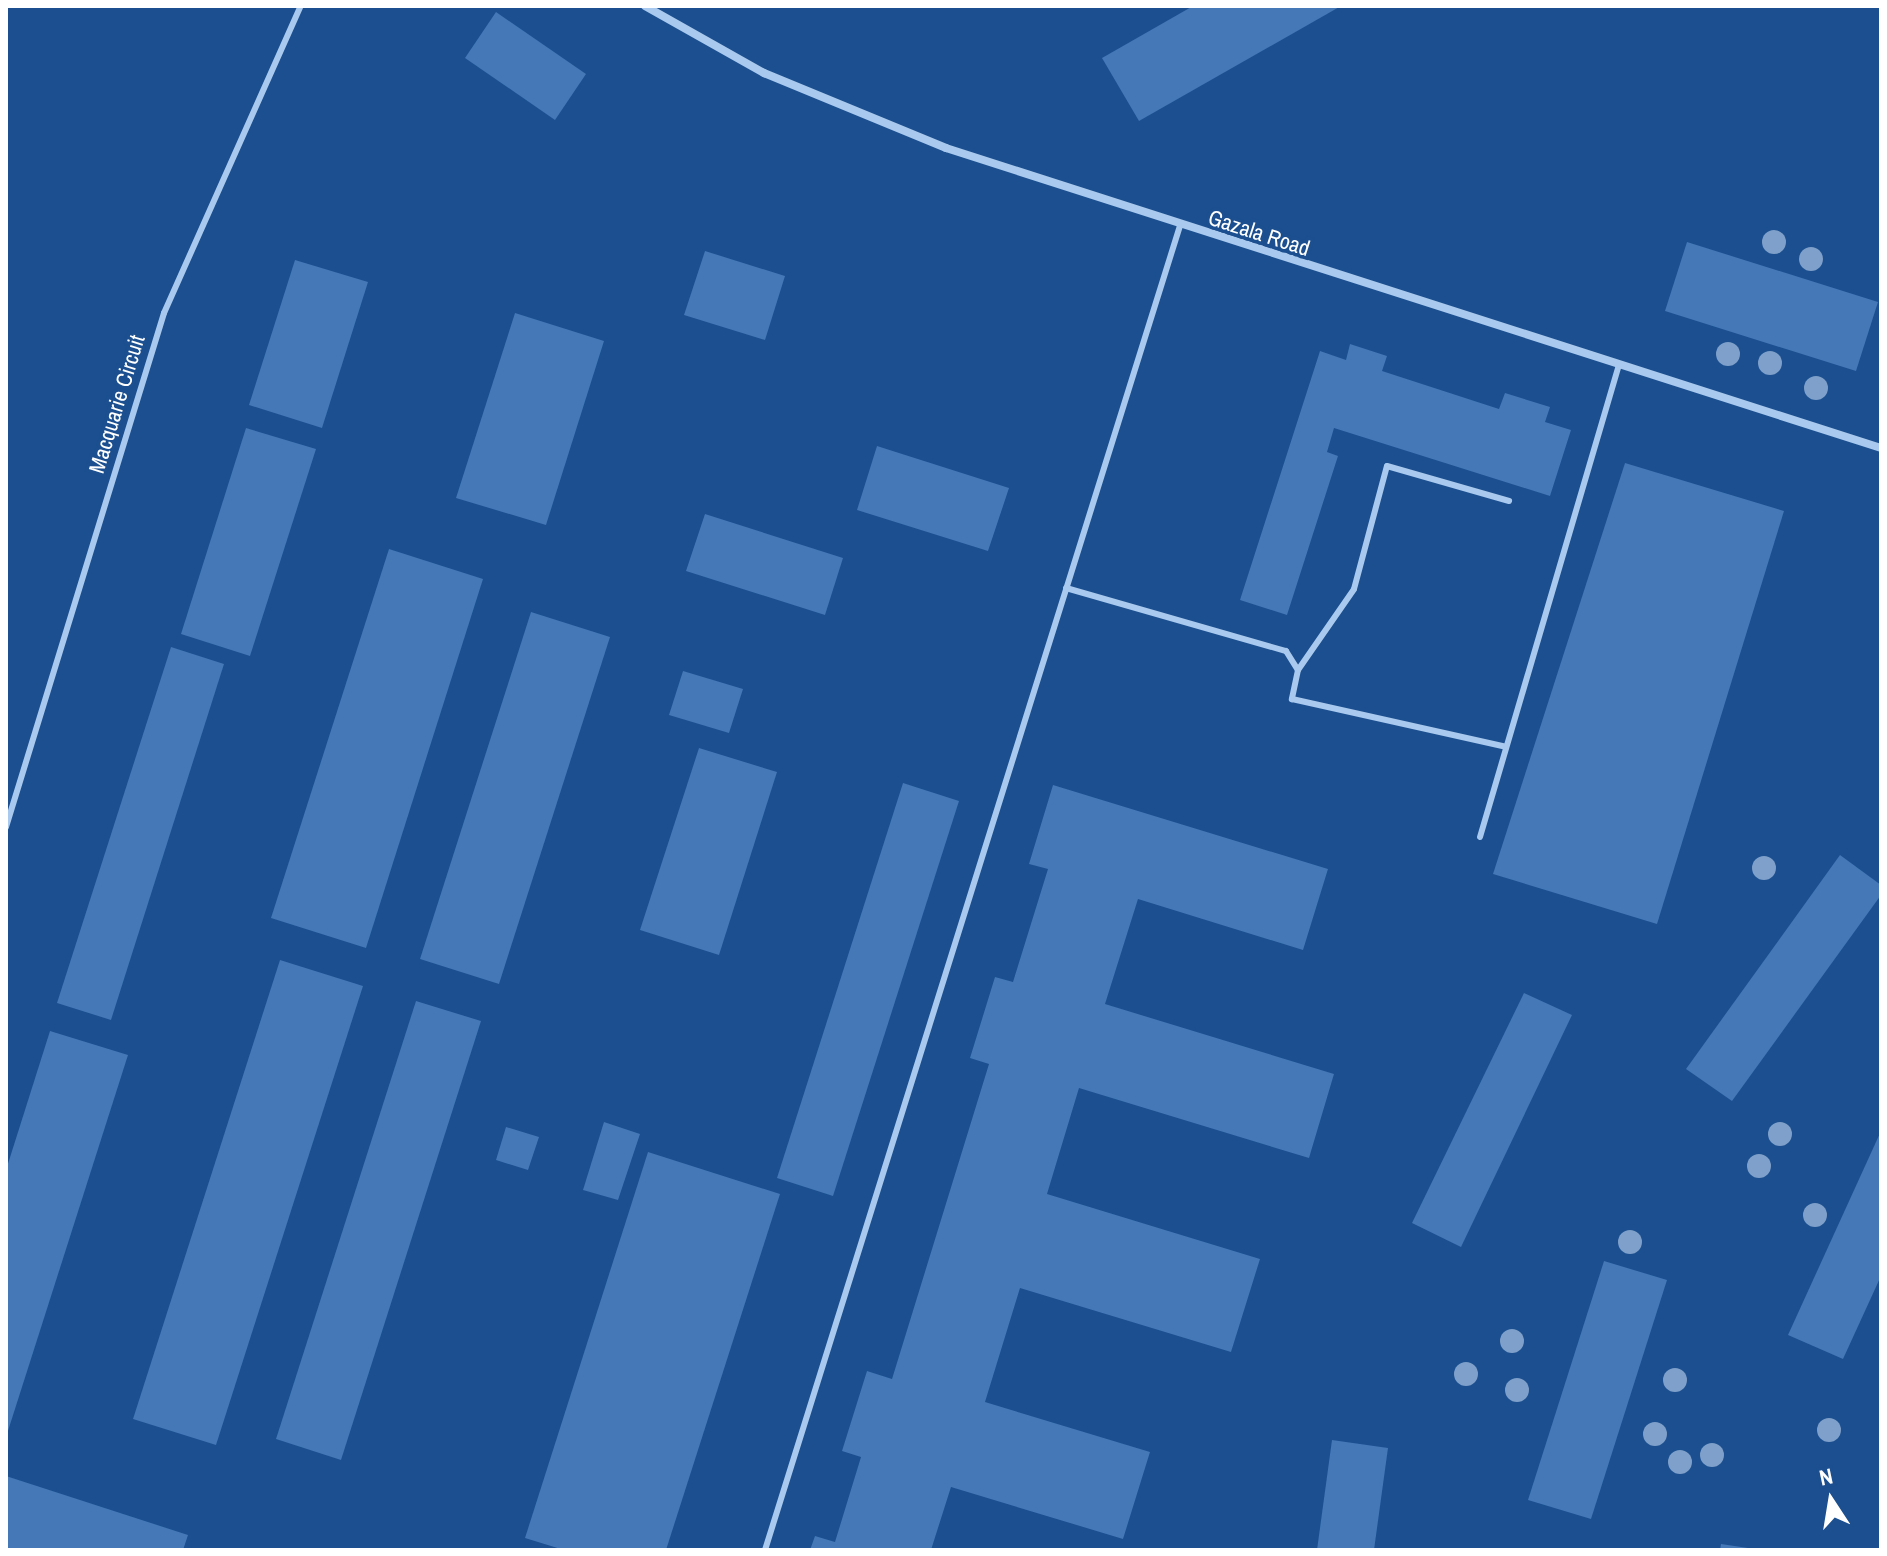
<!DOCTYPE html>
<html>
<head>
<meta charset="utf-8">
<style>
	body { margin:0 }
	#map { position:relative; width:1887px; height:1556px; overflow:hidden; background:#1b4f8f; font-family:"Archivo Narrow",sans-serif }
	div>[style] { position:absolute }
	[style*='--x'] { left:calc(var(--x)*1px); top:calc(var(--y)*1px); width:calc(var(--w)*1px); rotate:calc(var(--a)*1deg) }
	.building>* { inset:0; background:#4478b7 }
	.service>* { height:6px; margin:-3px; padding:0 3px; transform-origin:3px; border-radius:3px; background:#a9c9ee }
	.minor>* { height:8px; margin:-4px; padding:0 4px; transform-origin:4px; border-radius:4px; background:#a9c9ee }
	.trees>* { width:24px; height:24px; margin:-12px; border-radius:50%; background:#7ea0ca }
	span { translate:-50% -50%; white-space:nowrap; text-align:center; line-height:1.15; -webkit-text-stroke:7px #1b4f8f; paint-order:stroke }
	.street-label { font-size:22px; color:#fff }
	.frame { position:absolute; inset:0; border:8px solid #fff; pointer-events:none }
	.north { position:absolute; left:1791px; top:1460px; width:80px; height:80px; -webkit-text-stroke:6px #1b4f8f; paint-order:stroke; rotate:348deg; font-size:22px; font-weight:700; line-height:32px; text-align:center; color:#fff }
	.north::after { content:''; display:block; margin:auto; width:28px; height:36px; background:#fff; clip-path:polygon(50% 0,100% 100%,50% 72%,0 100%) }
</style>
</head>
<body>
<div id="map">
	<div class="building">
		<div style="clip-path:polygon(1193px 6px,1341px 6px,1139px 121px,1102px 58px)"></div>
		<div style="clip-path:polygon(496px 12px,586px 74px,555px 120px,465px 58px)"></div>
		<div style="clip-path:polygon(1687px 242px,1878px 302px,1856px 371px,1665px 311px)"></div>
		<div style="clip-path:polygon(705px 251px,785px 276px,765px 340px,684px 315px)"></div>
		<div style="clip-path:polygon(295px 260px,368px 282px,322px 428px,249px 405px)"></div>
		<div style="clip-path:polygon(515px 313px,604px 341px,546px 525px,456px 498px)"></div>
		<div style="clip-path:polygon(1350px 344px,1387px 356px,1382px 371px,1499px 409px,1505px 393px,1550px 407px,1545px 422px,1571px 430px,1550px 496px,1334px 428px,1327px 452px,1338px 456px,1287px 615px,1240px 600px,1320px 351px,1346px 360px)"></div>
		<div style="clip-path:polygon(246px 428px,316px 449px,250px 656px,181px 634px)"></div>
		<div style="clip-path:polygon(877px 446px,1009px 488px,988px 551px,857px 510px)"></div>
		<div style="clip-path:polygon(1625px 463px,1784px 511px,1657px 924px,1493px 874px)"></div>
		<div style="clip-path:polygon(705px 514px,843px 558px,825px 615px,686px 571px)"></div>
		<div style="clip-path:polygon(389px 549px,483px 579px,366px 948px,271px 918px)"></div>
		<div style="clip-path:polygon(531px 612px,610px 637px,499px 984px,420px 959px)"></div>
		<div style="clip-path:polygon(171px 647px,224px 664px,111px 1020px,57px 1003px)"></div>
		<div style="clip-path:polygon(683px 671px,743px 689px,729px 733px,669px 715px)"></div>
		<div style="clip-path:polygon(699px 748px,777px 772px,719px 955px,640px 930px)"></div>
		<div style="clip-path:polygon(903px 783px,959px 801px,833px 1196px,777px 1178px)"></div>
		<div style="clip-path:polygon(1053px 785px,1328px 869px,1303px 950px,1138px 899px,1105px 1004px,1334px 1074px,1309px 1158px,1079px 1088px,1047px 1194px,1260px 1259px,1231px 1352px,1020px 1288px,985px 1402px,1150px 1452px,1123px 1539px,951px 1487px,931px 1550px,810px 1550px,815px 1536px,835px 1542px,861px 1457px,842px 1451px,867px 1371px,892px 1379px,989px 1064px,970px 1058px,995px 977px,1013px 982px,1048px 869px,1029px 864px)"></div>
		<div style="clip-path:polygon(1840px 855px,1881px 885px,1881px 895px,1732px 1101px,1686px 1069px)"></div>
		<div style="clip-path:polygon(280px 960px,363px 986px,216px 1445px,133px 1419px)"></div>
		<div style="clip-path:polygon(1524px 993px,1572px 1015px,1461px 1247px,1412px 1223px)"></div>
		<div style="clip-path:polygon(416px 1001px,481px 1021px,341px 1460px,276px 1439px)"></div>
		<div style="clip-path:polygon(50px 1031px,128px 1055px,7px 1434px,6px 1170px)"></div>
		<div style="clip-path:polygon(604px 1122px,640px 1134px,618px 1200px,583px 1190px)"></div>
		<div style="clip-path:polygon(506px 1127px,539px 1137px,528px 1170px,496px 1160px)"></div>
		<div style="clip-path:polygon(1881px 1131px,1881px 1276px,1843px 1359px,1788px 1335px)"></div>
		<div style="clip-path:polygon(648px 1152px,780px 1194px,666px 1550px,564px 1550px,525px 1538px)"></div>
		<div style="clip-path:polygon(1604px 1261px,1667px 1280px,1591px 1519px,1528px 1500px)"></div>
		<div style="clip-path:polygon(1332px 1440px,1388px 1448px,1374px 1550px,1317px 1550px)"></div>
		<div style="clip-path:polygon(6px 1476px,188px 1535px,183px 1550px,6px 1550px)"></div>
		<div style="clip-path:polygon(1721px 1544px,1748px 1548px,1748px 1550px,1720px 1550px)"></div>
	</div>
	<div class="service">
		<div style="--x:1066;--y:588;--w:229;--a:16"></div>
		<div style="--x:1286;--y:651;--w:22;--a:58"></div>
		<div style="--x:1298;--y:670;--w:30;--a:102"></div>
		<div style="--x:1292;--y:699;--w:219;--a:12.6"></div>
		<div style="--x:1298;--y:670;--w:98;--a:-55.3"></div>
		<div style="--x:1354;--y:589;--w:127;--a:-75"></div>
		<div style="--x:1387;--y:466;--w:127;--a:16"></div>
		<div style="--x:6;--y:827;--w:538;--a:-72.91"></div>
		<div style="--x:164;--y:313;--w:336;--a:-66"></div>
		<div style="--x:1480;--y:837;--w:492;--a:-73.6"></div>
		<div style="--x:765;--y:1550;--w:1388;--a:-72.6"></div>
	</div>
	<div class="minor">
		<div style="--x:645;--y:6;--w:137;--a:29.4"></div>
		<div style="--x:764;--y:73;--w:197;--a:22.4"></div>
		<div style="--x:946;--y:148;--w:982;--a:17.79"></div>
	</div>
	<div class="trees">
		<div style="left:1774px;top:242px"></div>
		<div style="left:1811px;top:259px"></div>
		<div style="left:1728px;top:354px"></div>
		<div style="left:1770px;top:363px"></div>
		<div style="left:1816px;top:388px"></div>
		<div style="left:1764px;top:868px"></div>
		<div style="left:1780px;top:1134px"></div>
		<div style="left:1759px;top:1166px"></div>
		<div style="left:1815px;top:1215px"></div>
		<div style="left:1630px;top:1242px"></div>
		<div style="left:1512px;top:1341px"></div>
		<div style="left:1466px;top:1374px"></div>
		<div style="left:1675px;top:1380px"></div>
		<div style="left:1517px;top:1390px"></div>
		<div style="left:1829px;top:1430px"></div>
		<div style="left:1655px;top:1434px"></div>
		<div style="left:1712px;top:1455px"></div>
		<div style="left:1680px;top:1462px"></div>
	</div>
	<div class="street-label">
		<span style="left:1259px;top:233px;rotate:18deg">Gazala Road</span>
		<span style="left:117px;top:404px;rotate:-73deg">Macquarie Circuit</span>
	</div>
	<div class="frame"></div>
	<div class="north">N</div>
</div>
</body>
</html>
